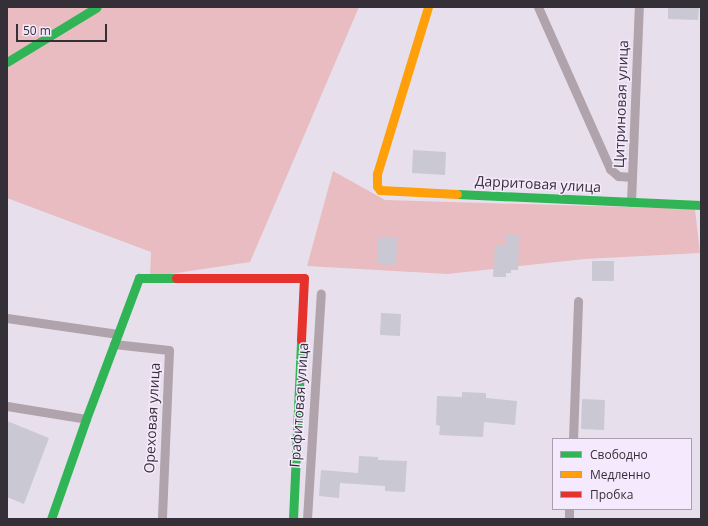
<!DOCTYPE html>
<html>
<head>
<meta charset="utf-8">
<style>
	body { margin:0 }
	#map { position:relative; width:708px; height:526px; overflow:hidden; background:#e7e0ec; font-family:"Open Sans",sans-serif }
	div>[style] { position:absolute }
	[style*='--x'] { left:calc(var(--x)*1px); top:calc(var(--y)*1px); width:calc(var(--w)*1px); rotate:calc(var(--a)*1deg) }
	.green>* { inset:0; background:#e8bcc0 }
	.building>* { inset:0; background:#cac8d2 }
	.street>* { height:9px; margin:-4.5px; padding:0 4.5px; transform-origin:4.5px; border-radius:4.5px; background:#b0a3ab }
	.fast>* { height:9px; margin:-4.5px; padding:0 4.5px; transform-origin:4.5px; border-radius:4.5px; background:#30b455 }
	.slow>* { height:9px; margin:-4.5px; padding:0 4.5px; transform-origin:4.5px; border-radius:4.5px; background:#ff9f0a }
	.jam>* { height:9px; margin:-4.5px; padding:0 4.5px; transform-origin:4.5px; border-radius:4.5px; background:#e5322d }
	span { translate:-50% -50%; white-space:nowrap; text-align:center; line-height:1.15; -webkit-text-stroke:3px #f5eafd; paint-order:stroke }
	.street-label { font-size:14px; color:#353038 }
	.frame { position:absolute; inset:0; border:8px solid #353038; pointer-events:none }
	.legend { position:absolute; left:552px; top:438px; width:140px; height:72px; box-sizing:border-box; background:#f5eafd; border:1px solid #a8a0ae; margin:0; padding:5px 7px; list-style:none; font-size:12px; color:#353038 }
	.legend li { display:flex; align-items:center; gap:8px; height:20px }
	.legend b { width:20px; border:1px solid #a8a0ae }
	.scale { position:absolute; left:16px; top:24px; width:91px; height:18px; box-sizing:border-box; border:2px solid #353038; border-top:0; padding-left:5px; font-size:12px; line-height:14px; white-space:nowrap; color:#353038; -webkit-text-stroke:3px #f5eafd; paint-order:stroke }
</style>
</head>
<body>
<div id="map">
	<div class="green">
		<div style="clip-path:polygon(7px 7px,359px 7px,250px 262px,150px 277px,151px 252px,7px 198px)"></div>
		<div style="clip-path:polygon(333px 171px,385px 200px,695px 209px,700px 253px,585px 259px,447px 274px,307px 266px)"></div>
	</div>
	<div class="building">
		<div style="clip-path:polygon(668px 7px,699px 7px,698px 20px,668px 19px)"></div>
		<div style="clip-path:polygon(413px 150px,446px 152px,445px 175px,412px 173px)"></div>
		<div style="clip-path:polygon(506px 234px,519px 235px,518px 270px,511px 270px,511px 273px,506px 273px,506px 277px,493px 277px,495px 245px,506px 246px)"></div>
		<div style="clip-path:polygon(378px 238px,397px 238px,396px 265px,377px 264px)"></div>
		<div style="clip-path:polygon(592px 261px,614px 261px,614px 281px,592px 281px)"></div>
		<div style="clip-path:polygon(381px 313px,401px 314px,400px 336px,380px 335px)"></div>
		<div style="clip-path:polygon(462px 392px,486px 393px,486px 398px,517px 401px,515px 425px,484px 422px,483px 437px,439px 435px,440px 426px,436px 425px,437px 396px,462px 397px)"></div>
		<div style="clip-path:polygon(582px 399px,605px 400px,604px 430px,581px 429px)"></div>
		<div style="clip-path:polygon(7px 421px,49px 438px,24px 504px,7px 497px)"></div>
		<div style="clip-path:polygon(359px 456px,378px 457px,378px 460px,407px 461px,405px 492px,385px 491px,385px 486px,340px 483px,339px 498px,319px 496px,321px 470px,358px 473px)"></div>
	</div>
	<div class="street">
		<div style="--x:538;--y:7;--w:177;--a:66"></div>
		<div style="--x:610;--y:169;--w:11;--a:41"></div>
		<div style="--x:618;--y:176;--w:14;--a:4"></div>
		<div style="--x:631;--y:202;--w:195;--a:-87.7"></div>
		<div style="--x:7;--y:318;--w:112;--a:8.2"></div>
		<div style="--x:114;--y:344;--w:55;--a:6.2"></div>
		<div style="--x:169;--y:350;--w:169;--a:92.4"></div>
		<div style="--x:7;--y:406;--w:80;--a:9.3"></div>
		<div style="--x:573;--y:439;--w:138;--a:-87.9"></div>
		<div style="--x:307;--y:519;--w:226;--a:-86.5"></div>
		<div style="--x:569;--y:519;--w:10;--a:-90"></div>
	</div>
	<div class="fast">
		<div style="--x:7;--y:62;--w:105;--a:-31.4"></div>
		<div style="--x:457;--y:194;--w:244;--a:2.6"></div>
		<div style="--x:51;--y:519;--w:106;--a:-70.7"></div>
		<div style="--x:86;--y:419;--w:151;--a:-69.4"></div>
		<div style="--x:139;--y:278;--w:37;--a:0"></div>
		<div style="--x:293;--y:519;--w:179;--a:-87.4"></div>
	</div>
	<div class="slow">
		<div style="--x:428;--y:7;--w:175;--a:107"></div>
		<div style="--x:377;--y:174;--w:12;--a:90"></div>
		<div style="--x:377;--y:186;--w:5;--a:53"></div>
		<div style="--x:380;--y:190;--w:77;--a:3"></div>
	</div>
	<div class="jam">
		<div style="--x:176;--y:278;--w:128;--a:0"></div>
		<div style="--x:304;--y:278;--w:62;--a:92.8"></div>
	</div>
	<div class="street-label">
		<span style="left:621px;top:104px;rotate:-88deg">Цитриновая улица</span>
		<span style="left:538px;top:184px;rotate:3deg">Дарритовая улица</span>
		<span style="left:299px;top:405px;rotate:-86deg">Графитовая улица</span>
		<span style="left:152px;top:418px;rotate:-87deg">Ореховая улица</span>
	</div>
	<div class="frame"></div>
	<ul class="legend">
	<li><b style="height:5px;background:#30b455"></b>Свободно</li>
	<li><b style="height:5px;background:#ff9f0a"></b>Медленно</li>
	<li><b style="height:5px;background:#e5322d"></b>Пробка</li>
	</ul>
	<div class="scale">50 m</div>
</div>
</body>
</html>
